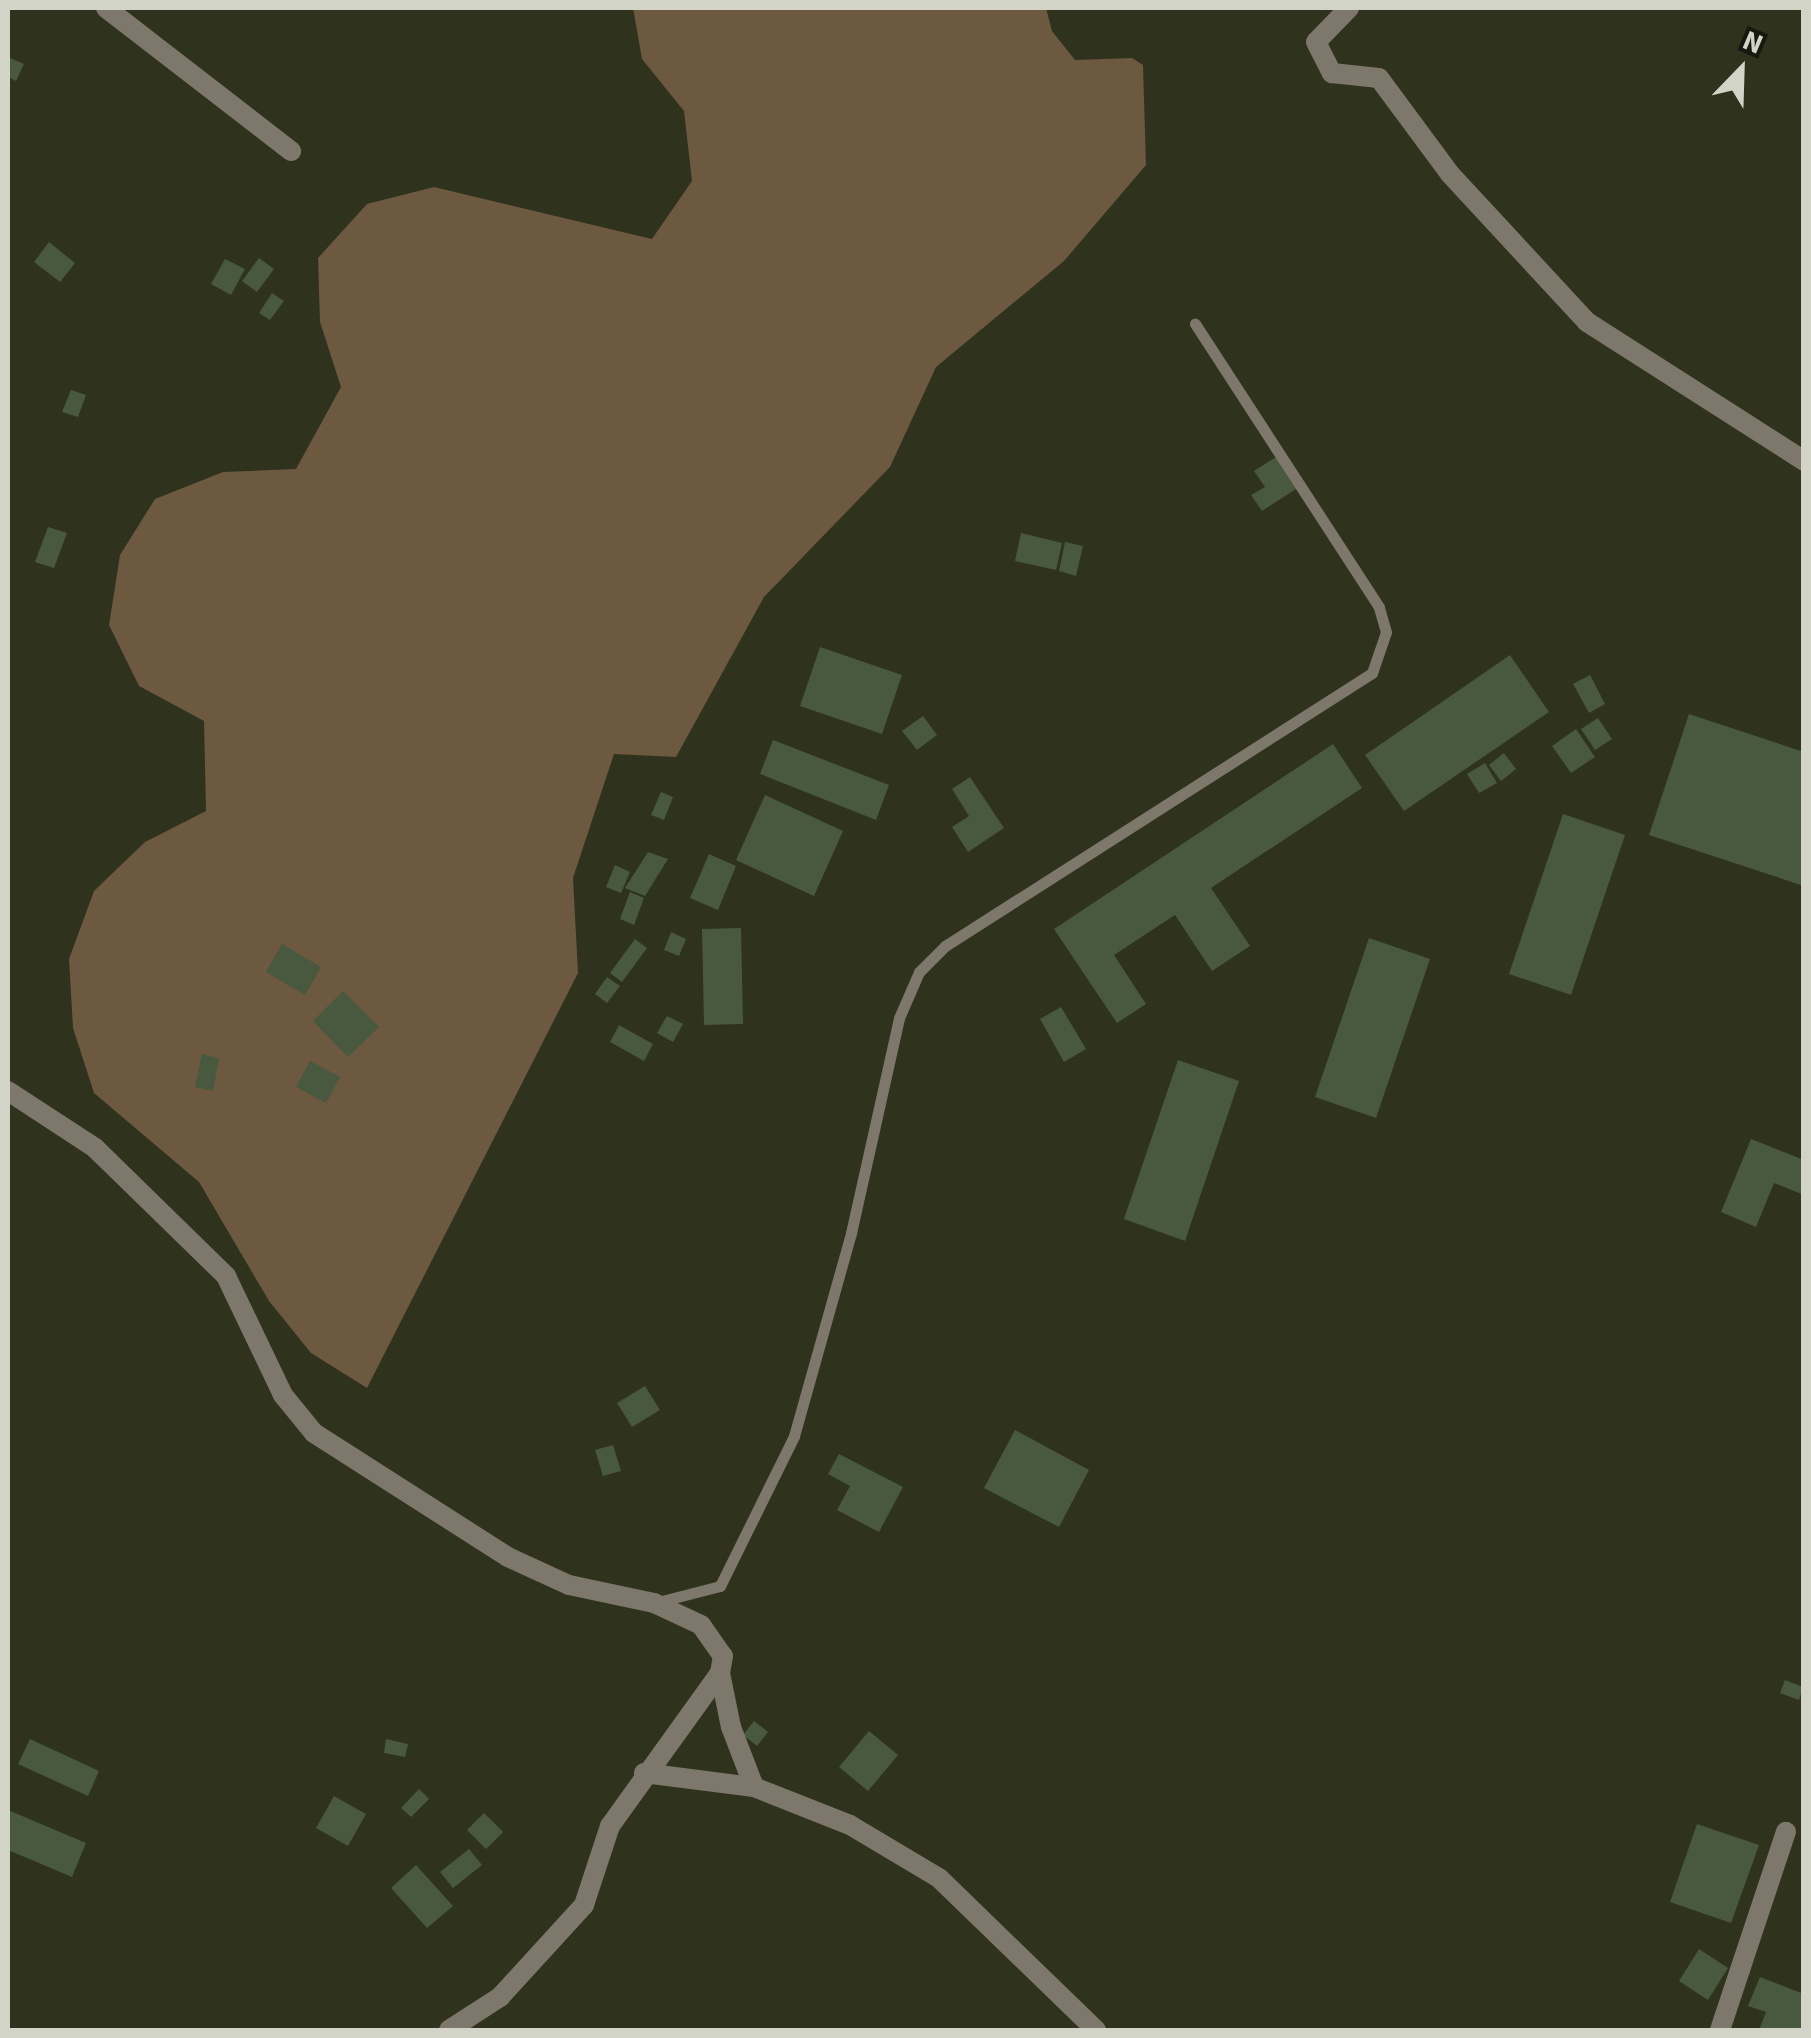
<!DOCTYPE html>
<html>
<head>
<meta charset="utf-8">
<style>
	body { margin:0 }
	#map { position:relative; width:1811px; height:2038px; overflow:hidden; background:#2f321d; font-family:"Source Sans 3",sans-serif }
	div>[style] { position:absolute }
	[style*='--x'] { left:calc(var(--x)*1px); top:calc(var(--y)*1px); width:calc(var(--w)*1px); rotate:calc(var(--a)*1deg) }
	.forest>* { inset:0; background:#6d5840 }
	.building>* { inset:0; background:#48593f }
	.service>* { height:11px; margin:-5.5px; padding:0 5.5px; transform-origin:5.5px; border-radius:5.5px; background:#7d786b }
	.minor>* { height:20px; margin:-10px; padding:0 10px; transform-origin:10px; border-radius:10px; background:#7d786b }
	.tertiary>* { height:20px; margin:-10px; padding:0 10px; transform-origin:10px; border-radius:10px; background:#7d786b }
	span { translate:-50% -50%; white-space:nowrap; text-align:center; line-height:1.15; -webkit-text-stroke:10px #171910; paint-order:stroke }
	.frame { position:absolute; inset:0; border:10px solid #d2d4c8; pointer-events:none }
	.north { position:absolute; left:1691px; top:20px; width:100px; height:100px; -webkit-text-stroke:8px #171910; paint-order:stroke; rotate:23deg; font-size:28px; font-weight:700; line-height:40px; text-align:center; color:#d2d4c8 }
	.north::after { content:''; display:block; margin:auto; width:35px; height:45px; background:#d2d4c8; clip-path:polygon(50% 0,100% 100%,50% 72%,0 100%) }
</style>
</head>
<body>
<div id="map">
	<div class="forest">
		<div style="clip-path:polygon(633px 8px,1046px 8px,1052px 31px,1075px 60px,1132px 58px,1143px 65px,1146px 165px,1064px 261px,936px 367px,890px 467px,764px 597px,676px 757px,614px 754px,573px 878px,578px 973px,367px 1388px,311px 1353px,269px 1301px,199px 1182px,94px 1093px,73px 1028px,69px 959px,94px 891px,145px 842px,206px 811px,204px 721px,139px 686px,109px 625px,120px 555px,155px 499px,223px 472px,296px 469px,341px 387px,320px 322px,318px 258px,367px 204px,434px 187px,652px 239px,692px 181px,684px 111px,642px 59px)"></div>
	</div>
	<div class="building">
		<div style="clip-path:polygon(8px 57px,24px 64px,16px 81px,8px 77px)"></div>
		<div style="clip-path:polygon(49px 242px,75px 263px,60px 282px,34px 262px)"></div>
		<div style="clip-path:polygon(259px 258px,274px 269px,257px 292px,242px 281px)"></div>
		<div style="clip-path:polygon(225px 259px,245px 269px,231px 295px,211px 284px)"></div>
		<div style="clip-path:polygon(272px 293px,284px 301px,270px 320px,259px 313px)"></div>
		<div style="clip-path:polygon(71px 390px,86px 395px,78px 417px,62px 412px)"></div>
		<div style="clip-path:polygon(1276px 457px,1296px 489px,1262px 511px,1251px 495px,1265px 487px,1254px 471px)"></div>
		<div style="clip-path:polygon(48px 527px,67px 533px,54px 568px,35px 562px)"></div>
		<div style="clip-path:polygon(1021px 533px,1062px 543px,1056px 570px,1015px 561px)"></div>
		<div style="clip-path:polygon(1065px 542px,1083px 546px,1076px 576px,1059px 571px)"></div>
		<div style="clip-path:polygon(820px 647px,902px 675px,882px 734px,800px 706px)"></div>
		<div style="clip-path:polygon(1510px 655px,1549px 712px,1404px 811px,1365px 755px)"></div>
		<div style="clip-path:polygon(1590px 675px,1605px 704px,1589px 713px,1573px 684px)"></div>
		<div style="clip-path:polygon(1689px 714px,1804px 752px,1804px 886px,1649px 835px)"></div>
		<div style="clip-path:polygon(923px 716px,937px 735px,917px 750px,902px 731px)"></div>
		<div style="clip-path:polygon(1598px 718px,1612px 739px,1595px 750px,1581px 729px)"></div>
		<div style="clip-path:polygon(1576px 729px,1595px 757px,1571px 773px,1552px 746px)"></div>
		<div style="clip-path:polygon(773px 740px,889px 785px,876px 820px,760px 774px)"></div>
		<div style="clip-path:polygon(1333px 744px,1362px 788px,1211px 888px,1250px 946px,1212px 971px,1175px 915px,1114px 955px,1146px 1004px,1117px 1023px,1054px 929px)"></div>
		<div style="clip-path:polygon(1504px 753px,1516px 769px,1501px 781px,1489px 765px)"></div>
		<div style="clip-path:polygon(1485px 763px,1497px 783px,1479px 793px,1467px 774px)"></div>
		<div style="clip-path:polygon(970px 777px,1004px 828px,968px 852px,952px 827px,969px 816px,952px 789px)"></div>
		<div style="clip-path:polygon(661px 792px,673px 797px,664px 820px,651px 815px)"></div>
		<div style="clip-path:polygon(765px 795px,843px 831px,814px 896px,736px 860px)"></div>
		<div style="clip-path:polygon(1563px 814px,1625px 835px,1571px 995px,1509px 974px)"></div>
		<div style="clip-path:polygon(648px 852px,668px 859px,645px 896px,625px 888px)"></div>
		<div style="clip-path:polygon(709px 854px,736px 866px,718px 910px,690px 898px)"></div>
		<div style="clip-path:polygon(615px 865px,630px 872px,621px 893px,606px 887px)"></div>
		<div style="clip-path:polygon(630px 892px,644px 898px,634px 925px,620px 919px)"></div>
		<div style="clip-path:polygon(741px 928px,743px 1024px,704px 1025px,702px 929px)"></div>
		<div style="clip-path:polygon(671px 932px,686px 939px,679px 956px,664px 950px)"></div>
		<div style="clip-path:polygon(1369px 938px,1430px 959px,1376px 1118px,1315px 1097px)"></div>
		<div style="clip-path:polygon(635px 939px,647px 948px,622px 982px,610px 973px)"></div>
		<div style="clip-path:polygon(282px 944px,321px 967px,305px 995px,266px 972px)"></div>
		<div style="clip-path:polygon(607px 977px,620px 986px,607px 1003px,595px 994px)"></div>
		<div style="clip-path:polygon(343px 991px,379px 1027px,348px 1057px,313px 1021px)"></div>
		<div style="clip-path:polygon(1061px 1007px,1086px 1049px,1064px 1062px,1040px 1019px)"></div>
		<div style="clip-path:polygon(667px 1016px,683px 1024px,673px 1042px,657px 1033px)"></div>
		<div style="clip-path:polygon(619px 1025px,653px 1044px,644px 1061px,610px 1042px)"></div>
		<div style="clip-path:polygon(202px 1054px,219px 1058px,213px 1091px,195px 1087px)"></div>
		<div style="clip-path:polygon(1178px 1060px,1239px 1081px,1185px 1241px,1124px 1219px)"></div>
		<div style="clip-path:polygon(310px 1061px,340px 1077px,326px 1103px,296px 1087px)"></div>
		<div style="clip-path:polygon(1751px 1139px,1804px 1160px,1804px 1195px,1774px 1183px,1756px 1227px,1721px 1212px)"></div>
		<div style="clip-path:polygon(645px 1386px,660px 1410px,632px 1427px,617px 1403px)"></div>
		<div style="clip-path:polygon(1015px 1430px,1089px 1470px,1059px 1527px,984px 1488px)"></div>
		<div style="clip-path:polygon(613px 1445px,621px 1471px,603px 1476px,595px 1450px)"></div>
		<div style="clip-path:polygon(839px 1454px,903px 1487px,879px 1532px,837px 1510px,850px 1486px,828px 1474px)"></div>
		<div style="clip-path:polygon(1785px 1680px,1803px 1687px,1799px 1700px,1780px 1693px)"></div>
		<div style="clip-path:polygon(754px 1721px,768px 1732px,757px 1746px,743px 1735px)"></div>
		<div style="clip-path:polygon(869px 1731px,898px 1755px,868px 1791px,839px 1767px)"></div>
		<div style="clip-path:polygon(30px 1739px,99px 1771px,88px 1796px,18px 1764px)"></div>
		<div style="clip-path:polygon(386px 1739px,408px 1744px,405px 1757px,384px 1753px)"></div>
		<div style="clip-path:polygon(419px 1789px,429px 1799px,411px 1817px,401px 1808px)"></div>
		<div style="clip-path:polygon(334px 1796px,366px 1814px,348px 1846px,316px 1828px)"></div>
		<div style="clip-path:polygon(8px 1810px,86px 1843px,72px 1877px,8px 1850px)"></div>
		<div style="clip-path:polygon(484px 1813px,503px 1832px,486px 1849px,467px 1830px)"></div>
		<div style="clip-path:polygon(1697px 1824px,1759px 1845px,1731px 1923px,1670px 1902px)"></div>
		<div style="clip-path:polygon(469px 1849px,482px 1865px,453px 1888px,440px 1872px)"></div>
		<div style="clip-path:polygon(416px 1865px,453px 1906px,427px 1928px,391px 1888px)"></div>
		<div style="clip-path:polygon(1699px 1949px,1728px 1968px,1708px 2000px,1679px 1981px)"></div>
		<div style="clip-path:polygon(1760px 1977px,1804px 1994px,1804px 2030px,1759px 2030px,1766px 2012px,1748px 2006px)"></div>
	</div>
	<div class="service">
		<div style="--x:658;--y:1602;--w:64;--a:-14.5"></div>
		<div style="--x:720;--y:1586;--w:167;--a:-63.7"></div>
		<div style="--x:794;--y:1436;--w:211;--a:-74.3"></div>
		<div style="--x:851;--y:1233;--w:220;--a:-77.4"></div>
		<div style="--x:899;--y:1018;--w:50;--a:-66.5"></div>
		<div style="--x:919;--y:972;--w:37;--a:-45"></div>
		<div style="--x:945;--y:946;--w:507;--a:-32.59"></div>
		<div style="--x:1372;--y:673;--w:43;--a:-71.1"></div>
		<div style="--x:1386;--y:632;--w:26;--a:-106"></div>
		<div style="--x:1379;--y:607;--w:338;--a:-123"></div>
	</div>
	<div class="minor">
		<div style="--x:106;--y:8;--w:234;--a:37.7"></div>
		<div style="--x:1349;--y:8;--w:47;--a:134.1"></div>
		<div style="--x:1316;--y:42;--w:35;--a:63"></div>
		<div style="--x:1332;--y:73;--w:47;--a:6.1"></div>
		<div style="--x:1379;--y:78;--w:119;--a:53.5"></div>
		<div style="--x:1450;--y:174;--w:202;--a:47.2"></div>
		<div style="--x:1587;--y:322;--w:258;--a:32.6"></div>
		<div style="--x:644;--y:1773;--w:111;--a:7.3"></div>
		<div style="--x:449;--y:2030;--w:61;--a:-32.9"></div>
		<div style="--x:500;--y:1997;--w:125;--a:-47.6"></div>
		<div style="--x:584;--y:1905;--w:83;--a:-71.8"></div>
		<div style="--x:610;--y:1826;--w:188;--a:-54.3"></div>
		<div style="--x:1720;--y:2030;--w:209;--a:-71.6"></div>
	</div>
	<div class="tertiary">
		<div style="--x:8;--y:1091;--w:104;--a:33.2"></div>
		<div style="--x:95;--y:1148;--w:183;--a:44.3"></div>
		<div style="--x:226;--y:1276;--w:132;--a:64.4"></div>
		<div style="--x:283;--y:1395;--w:49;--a:50.8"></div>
		<div style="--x:314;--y:1433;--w:230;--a:32.6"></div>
		<div style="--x:508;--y:1557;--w:67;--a:24.7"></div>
		<div style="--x:569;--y:1585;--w:87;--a:12"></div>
		<div style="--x:654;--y:1603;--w:52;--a:25.1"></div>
		<div style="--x:701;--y:1625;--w:38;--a:55"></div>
		<div style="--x:723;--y:1656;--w:17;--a:100"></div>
		<div style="--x:720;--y:1673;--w:55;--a:78.5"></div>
		<div style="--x:731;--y:1727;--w:64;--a:69"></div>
		<div style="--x:754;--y:1787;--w:103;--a:21.6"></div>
		<div style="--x:850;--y:1825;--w:104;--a:30.8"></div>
		<div style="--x:939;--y:1878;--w:219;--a:44.1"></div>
	</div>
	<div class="frame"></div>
	<div class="north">N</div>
</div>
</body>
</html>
